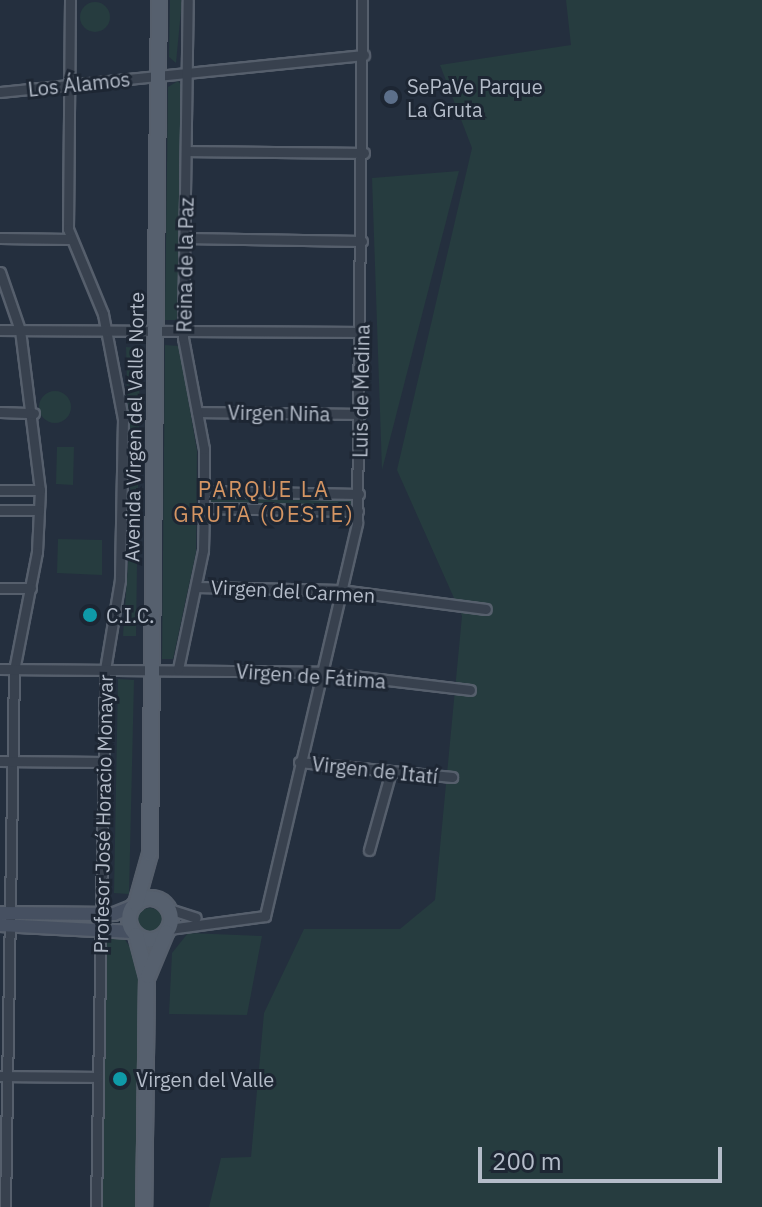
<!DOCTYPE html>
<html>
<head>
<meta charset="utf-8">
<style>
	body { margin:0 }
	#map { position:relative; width:762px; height:1207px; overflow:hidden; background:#242f3e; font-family:"IBM Plex Sans",sans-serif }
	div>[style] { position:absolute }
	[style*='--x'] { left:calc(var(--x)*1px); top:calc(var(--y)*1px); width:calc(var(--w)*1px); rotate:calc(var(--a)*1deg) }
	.green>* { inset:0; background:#263c3f }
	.round { border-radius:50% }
	.roads { filter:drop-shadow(2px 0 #565f6c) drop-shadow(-2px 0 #565f6c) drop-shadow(0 2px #565f6c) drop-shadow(0 -2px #565f6c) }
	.minor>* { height:9px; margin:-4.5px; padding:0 4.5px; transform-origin:4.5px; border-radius:4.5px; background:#38414e }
	.secondary>* { height:12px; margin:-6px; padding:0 6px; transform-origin:6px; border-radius:6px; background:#465061 }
	.primary>* { height:14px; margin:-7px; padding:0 7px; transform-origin:7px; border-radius:7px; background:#56606e }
	.primary>.ring { margin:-7px; padding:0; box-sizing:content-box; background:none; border:14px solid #56606e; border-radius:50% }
	.dots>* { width:22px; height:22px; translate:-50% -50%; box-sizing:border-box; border:4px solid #1d2633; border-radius:50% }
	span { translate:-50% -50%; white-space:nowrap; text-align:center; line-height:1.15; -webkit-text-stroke:6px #1d2633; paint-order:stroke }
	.street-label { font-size:20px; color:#b4bcc9 }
	.poi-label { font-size:20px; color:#b4bcc9 }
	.left { translate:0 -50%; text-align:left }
	.neighbourhood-label { font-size:22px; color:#d59563; letter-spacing:2px }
	.scale { position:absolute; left:478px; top:1147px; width:244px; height:36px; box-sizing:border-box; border:4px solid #b4bcc9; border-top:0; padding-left:10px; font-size:24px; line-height:28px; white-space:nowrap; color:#b4bcc9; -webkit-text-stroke:6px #1d2633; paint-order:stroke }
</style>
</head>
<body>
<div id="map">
	<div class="green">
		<div style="clip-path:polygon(170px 0,182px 0,176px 63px,169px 57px)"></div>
		<div style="clip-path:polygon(566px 0,762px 0,762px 1207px,209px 1207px,221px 1158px,251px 1157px,264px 1013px,304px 929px,400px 929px,435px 900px,462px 616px,397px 470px,472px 148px,440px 65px,571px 45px)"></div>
		<div class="round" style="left:80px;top:2px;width:30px;height:30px"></div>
		<div style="clip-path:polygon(178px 81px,181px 85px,178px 320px,165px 320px,168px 87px)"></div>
		<div style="clip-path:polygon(459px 171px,382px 470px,372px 178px)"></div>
		<div style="clip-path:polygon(165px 345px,179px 346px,197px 451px,196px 552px,173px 659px,162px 659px)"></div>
		<div style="clip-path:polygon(126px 347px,140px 348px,136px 636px,123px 636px,131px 521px)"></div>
		<div class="round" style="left:39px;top:391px;width:32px;height:32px"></div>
		<div style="clip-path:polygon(57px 447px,74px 447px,73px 485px,56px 484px)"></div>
		<div style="clip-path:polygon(211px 497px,352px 499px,352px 505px,211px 503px)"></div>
		<div style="clip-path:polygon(58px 539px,102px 540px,102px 575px,57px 573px)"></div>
		<div style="clip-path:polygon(118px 679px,134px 680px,129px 894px,114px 893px)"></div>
		<div class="round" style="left:137px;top:908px;width:26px;height:26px"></div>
		<div style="clip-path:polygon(120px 932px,140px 963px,137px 1207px,102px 1207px,106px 938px)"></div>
		<div style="clip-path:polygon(188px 933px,262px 936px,247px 1015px,169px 1014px,172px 953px)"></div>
	</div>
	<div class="roads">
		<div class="minor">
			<div style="--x:70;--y:0;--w:229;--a:90.5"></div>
			<div style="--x:68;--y:229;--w:92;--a:67.6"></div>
			<div style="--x:103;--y:314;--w:107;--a:79.2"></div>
			<div style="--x:123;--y:419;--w:161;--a:91.1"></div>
			<div style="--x:120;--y:580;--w:91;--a:99.5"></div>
			<div style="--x:105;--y:670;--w:537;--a:90.96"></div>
			<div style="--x:0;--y:92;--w:366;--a:-5.8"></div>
			<div style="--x:186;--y:151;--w:178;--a:0.6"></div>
			<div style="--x:0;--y:238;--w:70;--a:0.8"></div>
			<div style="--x:185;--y:238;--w:177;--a:1"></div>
			<div style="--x:0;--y:272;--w:61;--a:71"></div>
			<div style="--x:20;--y:330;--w:161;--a:82.9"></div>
			<div style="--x:40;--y:490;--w:62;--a:92.8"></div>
			<div style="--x:37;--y:552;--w:120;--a:101"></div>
			<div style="--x:14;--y:670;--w:537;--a:90.96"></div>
			<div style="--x:0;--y:330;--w:362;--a:0.3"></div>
			<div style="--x:0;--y:412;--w:34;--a:2"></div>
			<div style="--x:197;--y:412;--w:163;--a:0.7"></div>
			<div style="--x:0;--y:490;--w:40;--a:0"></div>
			<div style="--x:204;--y:491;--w:155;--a:1.1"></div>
			<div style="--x:204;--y:508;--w:154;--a:1.1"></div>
			<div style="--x:0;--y:510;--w:39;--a:0"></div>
			<div style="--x:196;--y:587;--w:144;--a:1.2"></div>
			<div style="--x:340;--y:590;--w:147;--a:7.4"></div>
			<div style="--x:0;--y:588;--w:31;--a:0"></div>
			<div style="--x:0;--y:669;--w:320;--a:0.5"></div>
			<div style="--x:320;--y:672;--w:151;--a:6.8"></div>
			<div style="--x:178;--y:669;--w:122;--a:-78.1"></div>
			<div style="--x:203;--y:550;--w:42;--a:-88.6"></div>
			<div style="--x:204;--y:508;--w:59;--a:-90"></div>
			<div style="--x:204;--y:449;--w:113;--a:-100.7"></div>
			<div style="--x:183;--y:338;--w:338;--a:-89.2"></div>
			<div style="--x:0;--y:761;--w:103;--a:0.6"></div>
			<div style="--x:299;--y:762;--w:154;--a:5.6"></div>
			<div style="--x:369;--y:850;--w:82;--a:-74.4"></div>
			<div style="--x:169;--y:909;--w:28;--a:18"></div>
			<div style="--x:169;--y:929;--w:97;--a:-7.7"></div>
			<div style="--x:265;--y:916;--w:404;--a:-76.8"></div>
			<div style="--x:357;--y:523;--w:523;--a:-89.45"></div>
			<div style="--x:0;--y:1076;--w:98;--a:0.6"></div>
		</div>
		<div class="secondary">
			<div style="--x:0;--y:913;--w:114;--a:0.5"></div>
			<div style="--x:114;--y:914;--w:22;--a:-22"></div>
			<div style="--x:0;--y:925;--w:133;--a:3"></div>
		</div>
		<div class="primary">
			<div class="ring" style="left:129px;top:898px;width:28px;height:28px"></div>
			<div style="--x:136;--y:904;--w:52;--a:-74.4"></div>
			<div style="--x:150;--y:854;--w:854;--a:-89.4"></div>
			<div style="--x:136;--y:935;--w:43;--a:75.3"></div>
			<div style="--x:147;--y:977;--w:230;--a:90.7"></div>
			<div style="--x:148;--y:976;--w:47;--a:-67.3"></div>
		</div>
	</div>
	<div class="dots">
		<div style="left:391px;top:97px;background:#5c6f8a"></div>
		<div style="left:90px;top:615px;background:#0f9aa8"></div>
		<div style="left:120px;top:1079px;background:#0f9aa8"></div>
	</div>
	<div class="street-label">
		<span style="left:79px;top:84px;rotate:-6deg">Los Álamos</span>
		<span style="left:185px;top:265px;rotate:-89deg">Reina de la Paz</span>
		<span style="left:361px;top:391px;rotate:-89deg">Luis de Medina</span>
		<span style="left:279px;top:413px;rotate:1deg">Virgen Niña</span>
		<span style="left:134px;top:427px;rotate:-89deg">Avenida Virgen del Valle Norte</span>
		<span style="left:293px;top:591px;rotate:3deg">Virgen del Carmen</span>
		<span style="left:311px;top:676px;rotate:4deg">Virgen de Fátima</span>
		<span style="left:375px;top:770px;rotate:6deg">Virgen de Itatí</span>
		<span style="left:103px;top:814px;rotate:-89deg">Profesor José Horacio Monayar</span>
	</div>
	<div class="poi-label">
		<span class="left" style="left:407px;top:98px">SePaVe Parque<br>La Gruta</span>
		<span class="left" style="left:106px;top:615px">C.I.C.</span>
		<span class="left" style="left:136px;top:1079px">Virgen del Valle</span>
	</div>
	<div class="neighbourhood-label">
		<span style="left:264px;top:501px">PARQUE LA<br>GRUTA (OESTE)</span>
	</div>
	<div class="scale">200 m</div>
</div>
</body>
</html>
